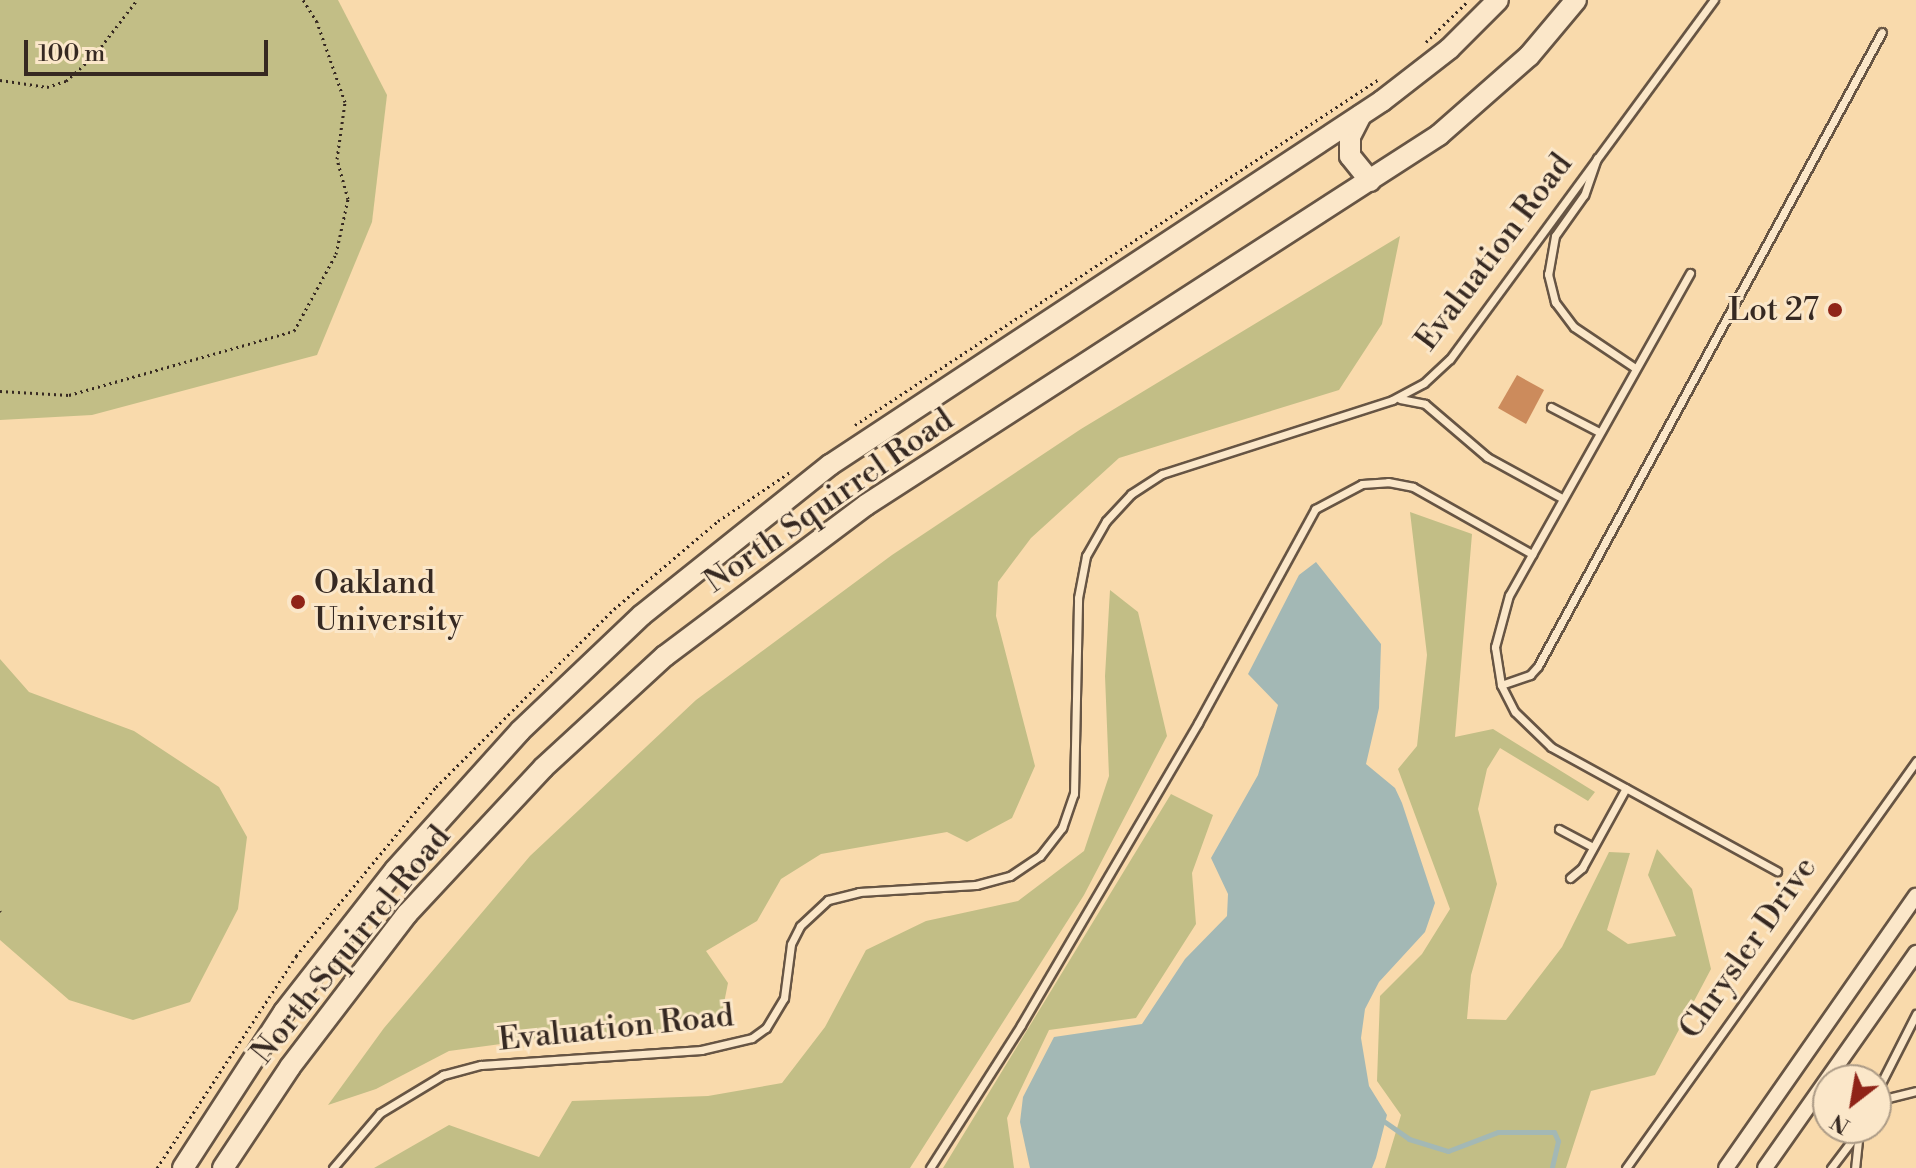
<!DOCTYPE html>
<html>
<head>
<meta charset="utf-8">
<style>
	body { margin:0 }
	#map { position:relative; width:1916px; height:1168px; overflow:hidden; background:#f9daac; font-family:"Libre Bodoni",serif }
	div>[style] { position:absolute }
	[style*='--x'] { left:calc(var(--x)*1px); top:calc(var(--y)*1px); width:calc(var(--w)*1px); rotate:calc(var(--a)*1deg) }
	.green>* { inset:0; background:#c2be86 }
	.water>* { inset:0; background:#a3b8b5 }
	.stream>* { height:5px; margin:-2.5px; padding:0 2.5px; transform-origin:2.5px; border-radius:2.5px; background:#a3b8b5 }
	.building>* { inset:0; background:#cc8b5c }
	.path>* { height:3px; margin-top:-1.5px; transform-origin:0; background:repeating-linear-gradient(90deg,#362922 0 2px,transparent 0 6px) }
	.roads { filter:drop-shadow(2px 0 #675544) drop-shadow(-2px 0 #675544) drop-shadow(0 2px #675544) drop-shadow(0 -2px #675544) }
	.lane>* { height:7px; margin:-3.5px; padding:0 3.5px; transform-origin:3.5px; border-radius:3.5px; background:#fbe7c9 }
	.street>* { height:14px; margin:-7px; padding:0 7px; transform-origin:7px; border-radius:7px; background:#fbe7c9 }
	.secondary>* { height:20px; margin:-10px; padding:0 10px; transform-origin:10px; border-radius:10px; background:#fbe7c9 }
	.dots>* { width:22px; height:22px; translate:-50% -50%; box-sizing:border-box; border:4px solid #fbe7c9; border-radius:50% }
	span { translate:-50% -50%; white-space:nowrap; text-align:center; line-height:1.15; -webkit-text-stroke:6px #fbe7c9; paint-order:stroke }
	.street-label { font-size:32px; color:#362922 }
	.poi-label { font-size:32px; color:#362922 }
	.right { translate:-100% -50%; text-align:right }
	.left { translate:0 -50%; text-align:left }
	.north { position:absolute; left:1812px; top:1064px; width:80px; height:80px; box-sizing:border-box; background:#fbe7c9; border:2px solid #ac9b86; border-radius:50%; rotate:211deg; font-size:22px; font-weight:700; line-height:32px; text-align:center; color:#362922 }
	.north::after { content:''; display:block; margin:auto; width:28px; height:36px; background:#8f2418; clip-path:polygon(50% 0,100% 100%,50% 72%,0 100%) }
	.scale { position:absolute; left:24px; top:40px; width:244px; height:36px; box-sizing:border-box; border:4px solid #362922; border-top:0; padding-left:10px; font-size:24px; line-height:28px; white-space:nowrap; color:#362922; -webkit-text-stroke:6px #fbe7c9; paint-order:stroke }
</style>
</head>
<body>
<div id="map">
	<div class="green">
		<div style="clip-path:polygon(0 0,338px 0,387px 95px,372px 222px,317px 355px,92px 415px,0 420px)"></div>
		<div style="clip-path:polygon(1400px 236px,1382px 324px,1339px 390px,1119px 458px,1031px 538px,998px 582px,996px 616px,1035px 766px,1012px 818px,967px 842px,947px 832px,821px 854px,781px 879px,757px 921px,706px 951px,728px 983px,720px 1023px,678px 1032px,544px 1038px,449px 1051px,376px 1089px,328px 1105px,384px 1028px,530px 856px,696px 700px,892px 555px,1081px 429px)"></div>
		<div style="clip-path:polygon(1410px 512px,1472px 534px,1455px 737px,1493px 729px,1595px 792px,1588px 801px,1500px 748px,1487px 769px,1478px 809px,1497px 884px,1471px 975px,1467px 1019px,1506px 1020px,1562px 947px,1609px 852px,1630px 853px,1607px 930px,1628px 944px,1676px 936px,1648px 875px,1657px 849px,1692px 889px,1711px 969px,1655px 1075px,1591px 1091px,1566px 1168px,1385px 1168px,1401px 1115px,1377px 1081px,1380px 996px,1422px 954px,1450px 909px,1398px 769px,1417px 746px,1427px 655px)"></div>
		<div style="clip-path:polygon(1110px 590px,1138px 612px,1167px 736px,1084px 895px,910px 1168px,374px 1168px,449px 1125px,539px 1157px,572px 1101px,708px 1096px,782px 1083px,825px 1027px,866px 950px,926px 921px,1018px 901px,1084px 851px,1109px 776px,1105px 676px)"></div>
		<div style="clip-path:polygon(0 659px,29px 692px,134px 731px,219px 787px,247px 837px,238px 909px,190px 1002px,133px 1020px,69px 1000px,0 940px)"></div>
		<div style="clip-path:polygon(1171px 794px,1213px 815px,1192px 873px,1196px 924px,1136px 1018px,1049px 1030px,1007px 1118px,1014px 1168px,943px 1168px)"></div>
	</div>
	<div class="water">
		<div style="clip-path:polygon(1316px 562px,1381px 644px,1379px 708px,1366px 764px,1395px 788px,1402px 803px,1435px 903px,1425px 932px,1379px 982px,1365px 1009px,1361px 1038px,1369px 1086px,1387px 1115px,1376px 1158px,1372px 1168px,1030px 1168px,1020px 1122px,1023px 1097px,1054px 1037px,1142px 1024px,1185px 959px,1227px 916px,1228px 894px,1211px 858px,1258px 775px,1278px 705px,1248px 674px,1299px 575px)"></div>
	</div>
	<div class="stream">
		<div style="--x:1385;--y:1122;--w:29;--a:35"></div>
		<div style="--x:1409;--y:1139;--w:41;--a:17.1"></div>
		<div style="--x:1448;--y:1151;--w:53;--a:-20.8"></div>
		<div style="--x:1498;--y:1132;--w:56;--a:0"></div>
		<div style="--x:1554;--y:1132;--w:10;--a:66"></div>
		<div style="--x:1558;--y:1141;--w:28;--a:103"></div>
	</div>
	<div class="building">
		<div style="clip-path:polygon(1517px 375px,1544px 390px,1526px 424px,1498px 408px)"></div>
	</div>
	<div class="path">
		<div style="--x:1426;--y:42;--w:60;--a:-44.3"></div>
		<div style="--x:0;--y:80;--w:48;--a:8.5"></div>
		<div style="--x:47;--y:87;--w:20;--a:-18"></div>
		<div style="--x:66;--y:81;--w:38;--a:-42"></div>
		<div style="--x:94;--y:56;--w:71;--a:-52.5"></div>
		<div style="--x:0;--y:391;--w:69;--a:3.3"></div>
		<div style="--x:69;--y:395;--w:234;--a:-15.9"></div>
		<div style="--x:294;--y:331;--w:88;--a:-61.4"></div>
		<div style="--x:336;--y:254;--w:56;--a:-77.7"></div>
		<div style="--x:348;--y:199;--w:41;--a:-105.4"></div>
		<div style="--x:337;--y:159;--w:58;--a:-82"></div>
		<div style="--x:345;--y:102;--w:85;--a:-109.3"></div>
		<div style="--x:317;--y:22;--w:26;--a:-122"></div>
		<div style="--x:855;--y:425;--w:628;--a:-33.44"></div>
		<div style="--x:0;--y:911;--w:1;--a:45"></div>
		<div style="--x:157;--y:1168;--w:254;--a:-56.7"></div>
		<div style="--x:296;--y:956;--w:219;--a:-50.4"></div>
		<div style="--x:436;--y:787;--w:252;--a:-45"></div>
		<div style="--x:614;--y:609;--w:136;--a:-40.2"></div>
		<div style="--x:718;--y:521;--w:87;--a:-34.2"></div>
	</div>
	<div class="roads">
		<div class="lane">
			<div style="--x:1597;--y:158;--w:39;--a:109"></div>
			<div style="--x:1584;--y:195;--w:50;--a:125.3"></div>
			<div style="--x:1555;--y:236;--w:39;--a:100"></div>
			<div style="--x:1548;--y:274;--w:29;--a:76"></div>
			<div style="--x:1555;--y:302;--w:31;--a:53"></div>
			<div style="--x:1574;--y:327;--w:73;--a:33.9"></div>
			<div style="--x:1690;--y:273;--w:369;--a:119.3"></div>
			<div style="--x:1509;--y:595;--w:54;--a:105.1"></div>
			<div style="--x:1495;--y:647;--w:38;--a:81"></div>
			<div style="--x:1501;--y:685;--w:30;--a:63"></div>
			<div style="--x:1515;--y:712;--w:50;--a:44.2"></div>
			<div style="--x:1551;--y:747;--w:258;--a:28.8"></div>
			<div style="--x:1400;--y:399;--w:25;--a:11"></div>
			<div style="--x:1425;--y:404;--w:82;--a:40.5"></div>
			<div style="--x:1487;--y:457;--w:85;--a:28.7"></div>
			<div style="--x:1551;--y:407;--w:54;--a:27.5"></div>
			<div style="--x:1501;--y:685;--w:31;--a:-19"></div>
			<div style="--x:1530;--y:675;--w:12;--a:-48"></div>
			<div style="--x:1538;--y:666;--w:721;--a:-61.52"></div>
			<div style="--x:1559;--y:829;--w:38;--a:28"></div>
			<div style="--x:1570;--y:878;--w:16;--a:-40"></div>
			<div style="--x:1582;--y:868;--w:91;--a:-61.2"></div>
			<div style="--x:1876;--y:1093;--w:89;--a:-63.1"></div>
			<div style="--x:1876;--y:1101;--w:41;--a:-14"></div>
			<div style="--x:333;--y:1168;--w:72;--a:-49.5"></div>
			<div style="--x:380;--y:1113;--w:74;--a:-31.1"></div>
			<div style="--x:443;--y:1075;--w:39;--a:-15"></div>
			<div style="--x:481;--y:1065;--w:221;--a:-3.9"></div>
			<div style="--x:701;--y:1050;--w:52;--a:-13.2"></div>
			<div style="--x:752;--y:1038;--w:17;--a:-36"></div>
			<div style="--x:766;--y:1028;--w:35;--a:-59"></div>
			<div style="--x:784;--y:998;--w:54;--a:-82.6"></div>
			<div style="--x:791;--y:944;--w:20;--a:-63"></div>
			<div style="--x:800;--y:926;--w:38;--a:-43"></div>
			<div style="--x:828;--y:900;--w:32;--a:-14"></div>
			<div style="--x:859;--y:892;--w:117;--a:-3.4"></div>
			<div style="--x:976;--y:885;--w:35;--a:-15"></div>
			<div style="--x:1010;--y:876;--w:36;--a:-34"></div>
			<div style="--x:1040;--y:856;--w:36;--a:-52"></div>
			<div style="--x:1062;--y:828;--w:36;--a:-71"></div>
			<div style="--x:1074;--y:794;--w:196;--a:-88.8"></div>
			<div style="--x:1078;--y:598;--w:43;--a:-79.2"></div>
			<div style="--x:1086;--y:556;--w:40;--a:-60.3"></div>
			<div style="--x:1106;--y:521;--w:37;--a:-47"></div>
			<div style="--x:1131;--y:494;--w:37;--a:-33"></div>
			<div style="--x:1162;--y:474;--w:242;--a:-17.8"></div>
			<div style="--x:1392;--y:400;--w:36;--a:-28"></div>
			<div style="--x:1424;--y:383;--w:35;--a:-43"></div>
			<div style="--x:1450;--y:359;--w:446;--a:-53.7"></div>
			<div style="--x:930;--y:1168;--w:169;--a:-57.5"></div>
			<div style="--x:1021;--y:1025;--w:350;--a:-59.6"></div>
			<div style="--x:1198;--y:723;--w:244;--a:-61.3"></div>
			<div style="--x:1315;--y:509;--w:53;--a:-28"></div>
			<div style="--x:1362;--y:484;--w:26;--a:-4"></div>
			<div style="--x:1388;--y:482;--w:25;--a:11"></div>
			<div style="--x:1413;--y:487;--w:137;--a:29.4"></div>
			<div style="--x:1626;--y:1168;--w:500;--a:-54.5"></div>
			<div style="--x:1831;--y:1168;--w:46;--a:-52.9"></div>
			<div style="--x:1859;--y:1131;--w:37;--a:96"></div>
		</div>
		<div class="street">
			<div style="--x:1726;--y:1168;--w:332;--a:-55.1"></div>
			<div style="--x:1765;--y:1168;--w:263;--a:-54.9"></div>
		</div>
		<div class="secondary">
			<div style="--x:1361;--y:115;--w:25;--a:117"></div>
			<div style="--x:1350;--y:137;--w:19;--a:90"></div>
			<div style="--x:1350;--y:156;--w:32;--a:51"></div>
			<div style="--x:183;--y:1168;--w:186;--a:-57.1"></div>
			<div style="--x:284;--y:1012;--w:180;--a:-52"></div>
			<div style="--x:395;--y:870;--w:187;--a:-48"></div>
			<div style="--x:520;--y:731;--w:168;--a:-43.6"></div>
			<div style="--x:642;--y:615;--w:241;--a:-38.6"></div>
			<div style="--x:830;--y:465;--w:661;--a:-33.4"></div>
			<div style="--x:1382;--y:101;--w:85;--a:-37.8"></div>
			<div style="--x:1449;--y:49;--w:69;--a:-45"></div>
			<div style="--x:223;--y:1168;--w:121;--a:-56.4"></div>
			<div style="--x:290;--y:1067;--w:193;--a:-52.6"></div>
			<div style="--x:407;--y:914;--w:200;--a:-47"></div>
			<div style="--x:543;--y:768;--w:166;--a:-42.6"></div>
			<div style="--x:665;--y:656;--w:251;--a:-36.9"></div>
			<div style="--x:866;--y:505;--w:682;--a:-32.85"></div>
			<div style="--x:1439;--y:135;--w:120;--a:-41.3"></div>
			<div style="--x:1529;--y:56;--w:73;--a:-50"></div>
		</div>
	</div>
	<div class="dots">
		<div style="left:1835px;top:310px;background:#8f2418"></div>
		<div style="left:298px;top:602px;background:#8f2418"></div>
	</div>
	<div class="street-label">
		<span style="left:1494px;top:252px;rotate:-53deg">Evaluation Road</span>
		<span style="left:829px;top:501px;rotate:-35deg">North Squirrel Road</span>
		<span style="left:351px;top:945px;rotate:-51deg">North Squirrel Road</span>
		<span style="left:1748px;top:948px;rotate:-55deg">Chrysler Drive</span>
		<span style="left:616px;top:1028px;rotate:-6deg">Evaluation Road</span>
	</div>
	<div class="poi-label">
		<span class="right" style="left:1819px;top:310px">Lot 27</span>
		<span class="left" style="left:314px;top:602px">Oakland<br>University</span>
	</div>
	<div class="north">N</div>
	<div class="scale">100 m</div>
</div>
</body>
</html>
